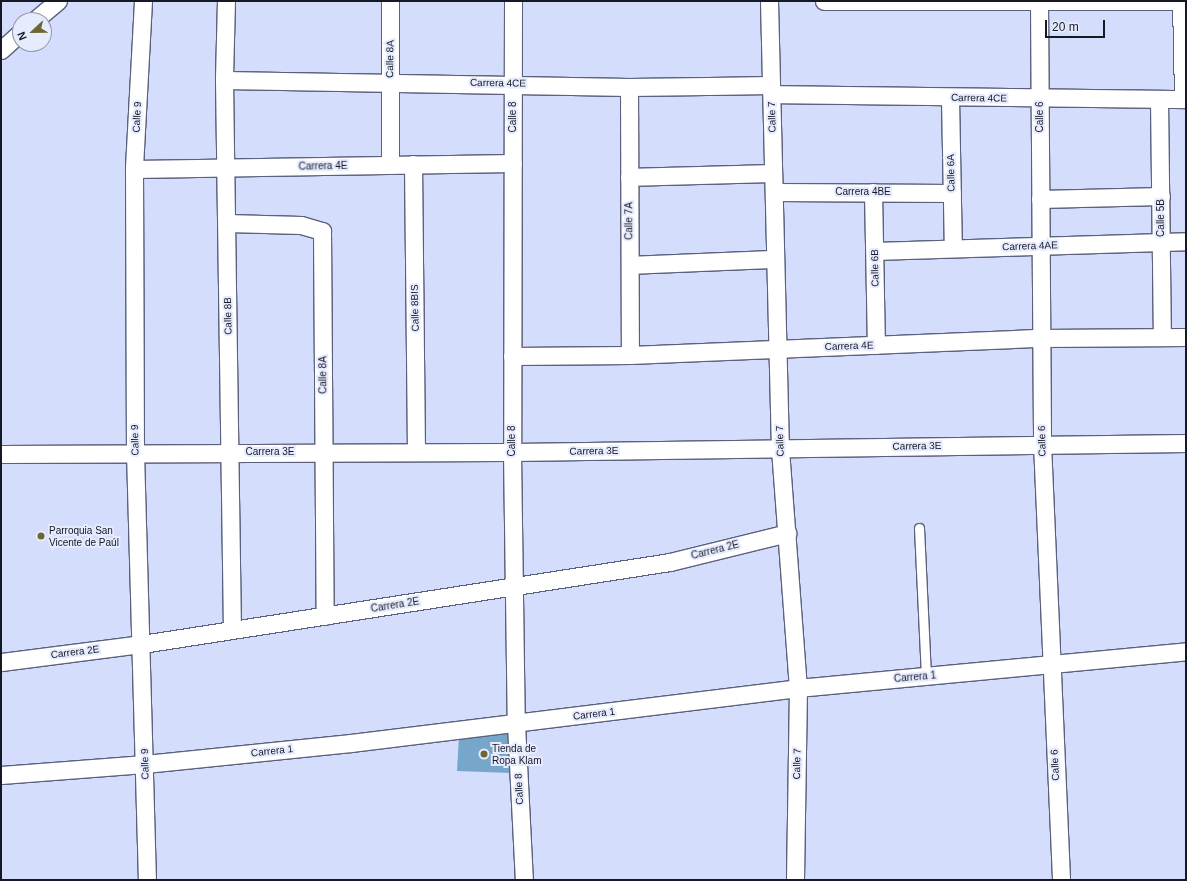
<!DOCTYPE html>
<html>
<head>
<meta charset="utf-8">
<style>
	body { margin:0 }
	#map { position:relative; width:1187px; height:881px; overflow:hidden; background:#d5ddfd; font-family:Helvetica,sans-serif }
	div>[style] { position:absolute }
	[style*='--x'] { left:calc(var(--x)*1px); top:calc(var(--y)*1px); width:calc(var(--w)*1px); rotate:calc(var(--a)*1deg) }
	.building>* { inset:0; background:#76a7ca }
	.roads { filter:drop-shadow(1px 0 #5b617c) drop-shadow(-1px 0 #5b617c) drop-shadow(0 1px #5b617c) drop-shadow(0 -1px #5b617c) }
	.lane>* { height:9px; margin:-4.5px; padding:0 4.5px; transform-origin:4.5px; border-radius:4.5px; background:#fff }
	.street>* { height:17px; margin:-8.5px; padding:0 8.5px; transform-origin:8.5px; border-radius:8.5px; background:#fff }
	.dots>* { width:11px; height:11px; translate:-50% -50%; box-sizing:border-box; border:2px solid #e6ebfe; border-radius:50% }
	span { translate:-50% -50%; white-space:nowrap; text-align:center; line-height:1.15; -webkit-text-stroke:4px #e6ebfe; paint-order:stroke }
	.street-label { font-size:10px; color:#161824 }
	.poi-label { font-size:10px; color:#161824 }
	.left { translate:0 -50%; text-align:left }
	.frame { position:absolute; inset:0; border:2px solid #161824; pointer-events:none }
	.north { position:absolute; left:12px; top:12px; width:40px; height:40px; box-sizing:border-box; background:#e6ebfe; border:1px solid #9397a7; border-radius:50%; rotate:248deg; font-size:11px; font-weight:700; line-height:16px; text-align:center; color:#161824 }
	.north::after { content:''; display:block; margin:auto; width:14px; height:18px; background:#6c6733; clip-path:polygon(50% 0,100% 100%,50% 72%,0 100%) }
	.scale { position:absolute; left:1045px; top:20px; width:60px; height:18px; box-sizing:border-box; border:2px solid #161824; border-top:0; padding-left:5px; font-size:12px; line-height:14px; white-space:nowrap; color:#161824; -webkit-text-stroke:3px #e6ebfe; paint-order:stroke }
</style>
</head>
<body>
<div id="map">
	<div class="building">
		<div style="clip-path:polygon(508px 732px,510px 773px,457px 771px,459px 736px)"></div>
	</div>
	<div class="roads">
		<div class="lane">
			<div style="--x:919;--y:528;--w:148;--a:87.3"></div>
		</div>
		<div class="street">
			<div style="--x:143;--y:1;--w:168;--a:93.1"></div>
			<div style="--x:134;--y:169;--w:283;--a:89.8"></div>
			<div style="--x:135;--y:452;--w:428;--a:88.4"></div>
			<div style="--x:226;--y:1;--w:79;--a:91.5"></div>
			<div style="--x:224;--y:80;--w:550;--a:89.17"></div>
			<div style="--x:513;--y:1;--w:451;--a:90.1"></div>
			<div style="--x:512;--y:452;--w:272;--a:89.2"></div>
			<div style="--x:516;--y:724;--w:156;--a:87.1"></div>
			<div style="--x:769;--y:1;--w:448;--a:88.6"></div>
			<div style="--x:780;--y:449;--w:240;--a:85.7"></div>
			<div style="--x:798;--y:688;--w:192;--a:90.9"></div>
			<div style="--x:824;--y:1;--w:354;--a:0"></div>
			<div style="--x:1181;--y:1;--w:98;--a:88.8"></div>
			<div style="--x:1039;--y:3;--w:440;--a:89.6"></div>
			<div style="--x:1042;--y:443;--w:437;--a:87.5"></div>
			<div style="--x:35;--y:20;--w:30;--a:-40"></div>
			<div style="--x:1;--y:50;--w:25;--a:-42"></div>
			<div style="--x:224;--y:80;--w:405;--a:1"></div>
			<div style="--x:629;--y:87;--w:142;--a:-0.8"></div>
			<div style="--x:629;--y:87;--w:268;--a:89.8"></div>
			<div style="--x:772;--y:94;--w:414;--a:0.7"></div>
			<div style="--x:950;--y:98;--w:150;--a:88.9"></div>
			<div style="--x:1159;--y:99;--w:238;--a:89.3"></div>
			<div style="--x:413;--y:164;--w:287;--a:89.4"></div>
			<div style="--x:390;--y:165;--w:164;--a:-90"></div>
			<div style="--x:134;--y:169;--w:379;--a:-0.9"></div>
			<div style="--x:629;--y:177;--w:144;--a:-1.6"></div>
			<div style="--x:774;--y:192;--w:178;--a:0.3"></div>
			<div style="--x:873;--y:192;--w:153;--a:88.9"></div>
			<div style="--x:1040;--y:199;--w:121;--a:-1.4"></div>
			<div style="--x:227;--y:223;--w:74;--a:1.5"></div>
			<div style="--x:301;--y:225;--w:22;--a:16"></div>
			<div style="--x:322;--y:231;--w:385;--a:89.6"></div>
			<div style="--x:875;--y:251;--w:311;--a:-1.8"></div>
			<div style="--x:630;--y:265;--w:145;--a:-2.4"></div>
			<div style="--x:512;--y:356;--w:118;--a:-0.5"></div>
			<div style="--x:630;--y:355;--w:411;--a:-2.4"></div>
			<div style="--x:1041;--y:338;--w:145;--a:-0.4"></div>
			<div style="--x:1;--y:454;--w:511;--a:-0.22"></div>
			<div style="--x:512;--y:452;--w:674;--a:-0.77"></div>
			<div style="--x:1;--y:662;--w:142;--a:-7.3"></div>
			<div style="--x:142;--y:644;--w:534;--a:-8.83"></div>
			<div style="--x:670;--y:562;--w:121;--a:-13.9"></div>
			<div style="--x:1;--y:775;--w:144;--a:-4.4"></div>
			<div style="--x:145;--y:764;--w:207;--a:-5.8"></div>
			<div style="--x:351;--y:743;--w:450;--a:-7"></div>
			<div style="--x:798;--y:688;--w:390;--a:-5.4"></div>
		</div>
	</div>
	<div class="dots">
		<div style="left:41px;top:536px;background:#6c6733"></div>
		<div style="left:484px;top:754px;background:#6c6733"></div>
	</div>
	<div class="street-label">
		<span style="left:390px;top:59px;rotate:-89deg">Calle 8A</span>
		<span style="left:498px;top:83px;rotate:1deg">Carrera 4CE</span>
		<span style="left:979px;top:98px;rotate:1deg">Carrera 4CE</span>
		<span style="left:137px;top:117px;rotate:-87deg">Calle 9</span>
		<span style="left:513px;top:117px;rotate:-90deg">Calle 8</span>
		<span style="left:772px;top:117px;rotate:-91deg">Calle 7</span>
		<span style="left:1040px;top:117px;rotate:-90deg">Calle 6</span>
		<span style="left:323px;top:166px;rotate:-1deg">Carrera 4E</span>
		<span style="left:951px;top:173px;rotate:-91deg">Calle 6A</span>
		<span style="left:863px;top:192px">Carrera 4BE</span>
		<span style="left:1161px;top:218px;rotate:-90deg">Calle 5B</span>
		<span style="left:629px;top:221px;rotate:-90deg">Calle 7A</span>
		<span style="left:1030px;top:246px;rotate:-2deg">Carrera 4AE</span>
		<span style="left:875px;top:268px;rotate:-91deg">Calle 6B</span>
		<span style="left:415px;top:308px;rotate:-91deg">Calle 8BIS</span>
		<span style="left:228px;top:316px;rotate:-91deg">Calle 8B</span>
		<span style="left:849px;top:346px;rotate:-2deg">Carrera 4E</span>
		<span style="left:323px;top:375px;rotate:-90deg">Calle 8A</span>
		<span style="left:135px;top:440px;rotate:-91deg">Calle 9</span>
		<span style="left:512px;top:441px;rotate:-90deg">Calle 8</span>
		<span style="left:780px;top:441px;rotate:-92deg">Calle 7</span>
		<span style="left:1042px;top:441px;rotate:-91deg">Calle 6</span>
		<span style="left:917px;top:446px;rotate:-1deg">Carrera 3E</span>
		<span style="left:594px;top:451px;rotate:-1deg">Carrera 3E</span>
		<span style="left:270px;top:452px">Carrera 3E</span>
		<span style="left:715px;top:550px;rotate:-14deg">Carrera 2E</span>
		<span style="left:395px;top:605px;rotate:-9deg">Carrera 2E</span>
		<span style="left:75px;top:652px;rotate:-7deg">Carrera 2E</span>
		<span style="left:915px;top:677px;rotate:-5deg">Carrera 1</span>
		<span style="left:594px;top:714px;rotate:-7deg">Carrera 1</span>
		<span style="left:272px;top:751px;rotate:-6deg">Carrera 1</span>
		<span style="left:145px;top:764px;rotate:-91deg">Calle 9</span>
		<span style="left:797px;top:764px;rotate:-89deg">Calle 7</span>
		<span style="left:1055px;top:765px;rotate:-93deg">Calle 6</span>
		<span style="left:519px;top:789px;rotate:-93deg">Calle 8</span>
	</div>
	<div class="poi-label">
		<span class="left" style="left:49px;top:536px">Parroquia San<br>Vicente de Paúl</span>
		<span class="left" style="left:492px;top:754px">Tienda de<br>Ropa Klam</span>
	</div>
	<div class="frame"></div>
	<div class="north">N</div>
	<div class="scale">20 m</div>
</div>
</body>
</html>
